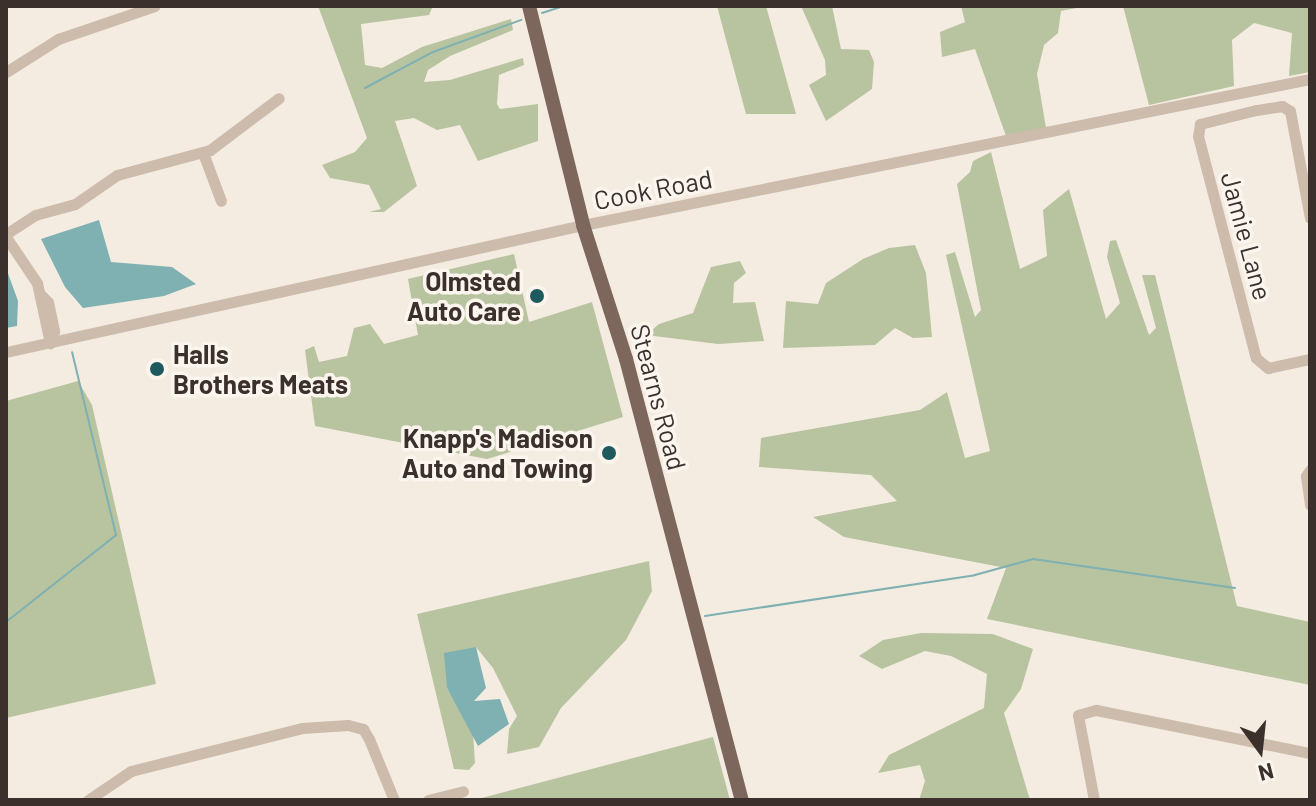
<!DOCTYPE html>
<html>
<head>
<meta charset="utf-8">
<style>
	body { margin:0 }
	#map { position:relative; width:1316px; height:806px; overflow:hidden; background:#f4ebe1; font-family:Barlow,sans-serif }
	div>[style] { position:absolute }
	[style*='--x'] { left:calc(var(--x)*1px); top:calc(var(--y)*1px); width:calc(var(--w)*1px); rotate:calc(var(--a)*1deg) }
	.green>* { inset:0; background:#b8c4a0 }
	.water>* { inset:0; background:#7fb0b2 }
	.stream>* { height:2px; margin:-1px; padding:0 1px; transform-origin:1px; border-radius:1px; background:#7fb0b2 }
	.minor>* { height:11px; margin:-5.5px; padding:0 5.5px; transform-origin:5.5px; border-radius:5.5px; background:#cdbbac }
	.major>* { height:14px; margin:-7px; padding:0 7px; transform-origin:7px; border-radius:7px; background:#7d675c }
	.dots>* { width:22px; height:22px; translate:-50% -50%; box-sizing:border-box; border:4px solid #fbf5ee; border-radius:50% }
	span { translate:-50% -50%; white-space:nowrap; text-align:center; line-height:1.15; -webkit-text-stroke:7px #fbf5ee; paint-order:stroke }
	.street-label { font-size:26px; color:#3b302b }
	.poi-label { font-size:26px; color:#3b302b; font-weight:700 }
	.right { translate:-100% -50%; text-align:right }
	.left { translate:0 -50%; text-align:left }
	.frame { position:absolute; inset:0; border:8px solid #3b302b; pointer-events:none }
	.north { position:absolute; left:1220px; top:710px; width:80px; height:80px; -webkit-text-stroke:6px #fbf5ee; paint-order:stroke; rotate:165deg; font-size:22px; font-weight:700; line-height:32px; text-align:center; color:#3b302b }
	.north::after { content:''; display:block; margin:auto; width:28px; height:36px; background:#3b302b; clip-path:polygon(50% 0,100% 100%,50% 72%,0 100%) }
</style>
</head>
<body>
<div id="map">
	<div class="green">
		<div style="clip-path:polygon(318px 6px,433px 6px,429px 15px,361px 24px,365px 65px,382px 68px,422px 47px,511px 19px,513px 30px,450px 56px,428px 70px,424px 82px,450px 80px,523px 58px,524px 65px,499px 75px,497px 104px,500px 109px,538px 104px,538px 141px,478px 161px,460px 125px,437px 130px,414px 118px,395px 121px,417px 186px,384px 212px,369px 212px,381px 209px,369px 185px,330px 178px,322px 165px,355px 152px,367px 138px)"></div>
		<div style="clip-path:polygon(717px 6px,766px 6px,796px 114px,746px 114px)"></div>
		<div style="clip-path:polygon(801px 6px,832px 6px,841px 49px,869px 50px,874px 62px,872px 89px,826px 121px,809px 85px,826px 75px,825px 60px)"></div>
		<div style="clip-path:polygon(961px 6px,1087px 6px,1061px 11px,1058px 33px,1044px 45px,1037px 74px,1046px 128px,1006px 136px,975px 49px,942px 57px,940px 32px,965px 22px)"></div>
		<div style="clip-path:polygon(1123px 6px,1310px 6px,1310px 72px,1289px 76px,1292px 33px,1254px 23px,1232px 40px,1234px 86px,1149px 105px)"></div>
		<div style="clip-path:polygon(991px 152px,1020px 269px,1047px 256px,1043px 210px,1069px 189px,1106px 319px,1120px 303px,1107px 257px,1110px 241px,1116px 240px,1149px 335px,1156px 328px,1142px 275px,1155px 275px,1237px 606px,1310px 622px,1310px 685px,987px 619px,1006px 568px,844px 537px,813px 517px,897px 501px,871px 475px,759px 467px,761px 438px,920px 410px,947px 392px,965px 458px,990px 451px,946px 255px,955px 252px,975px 317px,981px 310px,957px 184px,970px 172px,973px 161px)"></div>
		<div style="clip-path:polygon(915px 245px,926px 273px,932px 337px,913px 338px,895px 328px,875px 345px,783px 348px,786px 301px,818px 304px,826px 283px,863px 259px,889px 248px)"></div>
		<div style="clip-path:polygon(514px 254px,529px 322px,592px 302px,623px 417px,487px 459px,315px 426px,305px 350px,314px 346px,319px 362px,347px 356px,354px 328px,370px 324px,384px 344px,418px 335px,408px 279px)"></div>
		<div style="clip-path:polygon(740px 261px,746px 273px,734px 283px,733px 303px,755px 302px,764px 341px,718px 344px,646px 335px,659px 324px,693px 313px,711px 267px)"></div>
		<div style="clip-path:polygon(78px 381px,92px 405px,156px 684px,6px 718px,6px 401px)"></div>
		<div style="clip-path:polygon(649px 561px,652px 591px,626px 640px,561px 708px,539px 747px,507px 754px,509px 729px,517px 716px,493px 668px,476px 647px,447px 688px,473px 732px,475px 763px,469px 770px,454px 769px,417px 614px)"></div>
		<div style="clip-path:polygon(921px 633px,993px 634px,1033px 649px,1021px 689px,1004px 713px,1030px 800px,919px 800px,925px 781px,920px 765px,878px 773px,889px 755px,984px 708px,987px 674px,951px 656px,925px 651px,882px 669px,859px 656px,883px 640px)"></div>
		<div style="clip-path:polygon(713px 737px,730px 800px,474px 800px)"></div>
	</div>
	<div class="water">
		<div style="clip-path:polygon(99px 220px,111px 262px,172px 267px,196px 284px,164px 296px,83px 308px,65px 287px,41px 239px)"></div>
		<div style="clip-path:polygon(6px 268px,18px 301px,17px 326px,6px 328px)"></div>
		<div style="clip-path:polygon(476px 647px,486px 688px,474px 701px,500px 699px,509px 724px,478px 746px,447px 688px,444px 653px)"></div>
	</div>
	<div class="stream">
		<div style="--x:542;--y:13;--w:22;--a:-18"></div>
		<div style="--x:365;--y:88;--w:77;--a:-27.9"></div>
		<div style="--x:433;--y:52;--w:94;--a:-20"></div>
		<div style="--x:705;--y:616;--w:273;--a:-8.6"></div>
		<div style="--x:975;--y:575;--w:60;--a:-15.4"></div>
		<div style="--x:1033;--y:559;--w:204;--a:8.2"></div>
		<div style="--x:6;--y:622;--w:140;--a:-38.3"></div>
		<div style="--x:116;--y:535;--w:188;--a:-103.5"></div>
	</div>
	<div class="minor">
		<div style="--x:6;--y:72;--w:62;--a:-32.4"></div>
		<div style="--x:58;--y:39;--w:102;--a:-18.8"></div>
		<div style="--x:203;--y:153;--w:51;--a:69.4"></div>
		<div style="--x:1310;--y:218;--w:109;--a:-100.6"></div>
		<div style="--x:1290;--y:111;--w:9;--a:-148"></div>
		<div style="--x:1282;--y:106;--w:26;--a:171"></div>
		<div style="--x:1256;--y:110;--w:58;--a:166"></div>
		<div style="--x:1200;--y:124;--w:12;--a:99"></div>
		<div style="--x:1198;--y:136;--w:229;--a:75.4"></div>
		<div style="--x:1256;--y:358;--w:16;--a:40"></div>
		<div style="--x:1268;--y:368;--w:43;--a:-12.1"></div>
		<div style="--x:6;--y:234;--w:35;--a:-33"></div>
		<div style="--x:35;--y:215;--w:41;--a:-15.4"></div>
		<div style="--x:75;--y:204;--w:51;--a:-34.6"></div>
		<div style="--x:117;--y:175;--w:96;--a:-15"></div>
		<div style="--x:210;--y:150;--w:86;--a:-37"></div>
		<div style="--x:6;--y:237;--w:55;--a:56"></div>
		<div style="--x:37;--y:283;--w:61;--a:77.8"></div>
		<div style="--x:40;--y:294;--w:11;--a:45"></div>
		<div style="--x:48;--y:302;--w:30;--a:78"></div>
		<div style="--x:54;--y:331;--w:13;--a:108"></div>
		<div style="--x:6;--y:352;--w:591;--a:-12.41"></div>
		<div style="--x:583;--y:225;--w:742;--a:-11.36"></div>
		<div style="--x:1310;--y:470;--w:7;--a:124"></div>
		<div style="--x:1306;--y:476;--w:29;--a:82"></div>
		<div style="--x:88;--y:800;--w:52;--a:-34"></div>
		<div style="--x:131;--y:771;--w:176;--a:-14.1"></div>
		<div style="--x:302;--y:728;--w:46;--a:-3.7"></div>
		<div style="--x:348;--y:725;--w:16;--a:15"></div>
		<div style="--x:363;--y:729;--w:12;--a:59"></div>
		<div style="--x:369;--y:739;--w:66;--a:67.7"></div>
		<div style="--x:428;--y:800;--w:36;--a:-14"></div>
		<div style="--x:1094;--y:800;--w:86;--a:-100.7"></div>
		<div style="--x:1078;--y:715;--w:19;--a:-16"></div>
		<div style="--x:1096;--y:710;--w:218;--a:11.4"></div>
	</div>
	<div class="major">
		<div style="--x:529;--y:6;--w:226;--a:76.1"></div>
		<div style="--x:583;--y:225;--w:141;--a:72.2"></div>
		<div style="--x:626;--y:359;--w:456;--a:75.3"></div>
	</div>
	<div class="dots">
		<div style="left:537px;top:296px;background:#1f5a5e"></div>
		<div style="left:157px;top:369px;background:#1f5a5e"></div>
		<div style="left:609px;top:453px;background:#1f5a5e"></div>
	</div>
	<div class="street-label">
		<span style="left:653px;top:189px;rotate:-11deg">Cook Road</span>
		<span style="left:1247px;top:236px;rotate:75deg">Jamie Lane</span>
		<span style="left:659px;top:397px;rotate:75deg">Stearns Road</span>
	</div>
	<div class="poi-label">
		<span class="right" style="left:521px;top:296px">Olmsted<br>Auto Care</span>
		<span class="left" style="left:173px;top:369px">Halls<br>Brothers Meats</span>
		<span class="right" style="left:593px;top:453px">Knapp's Madison<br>Auto and Towing</span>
	</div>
	<div class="frame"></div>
	<div class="north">N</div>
</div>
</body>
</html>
